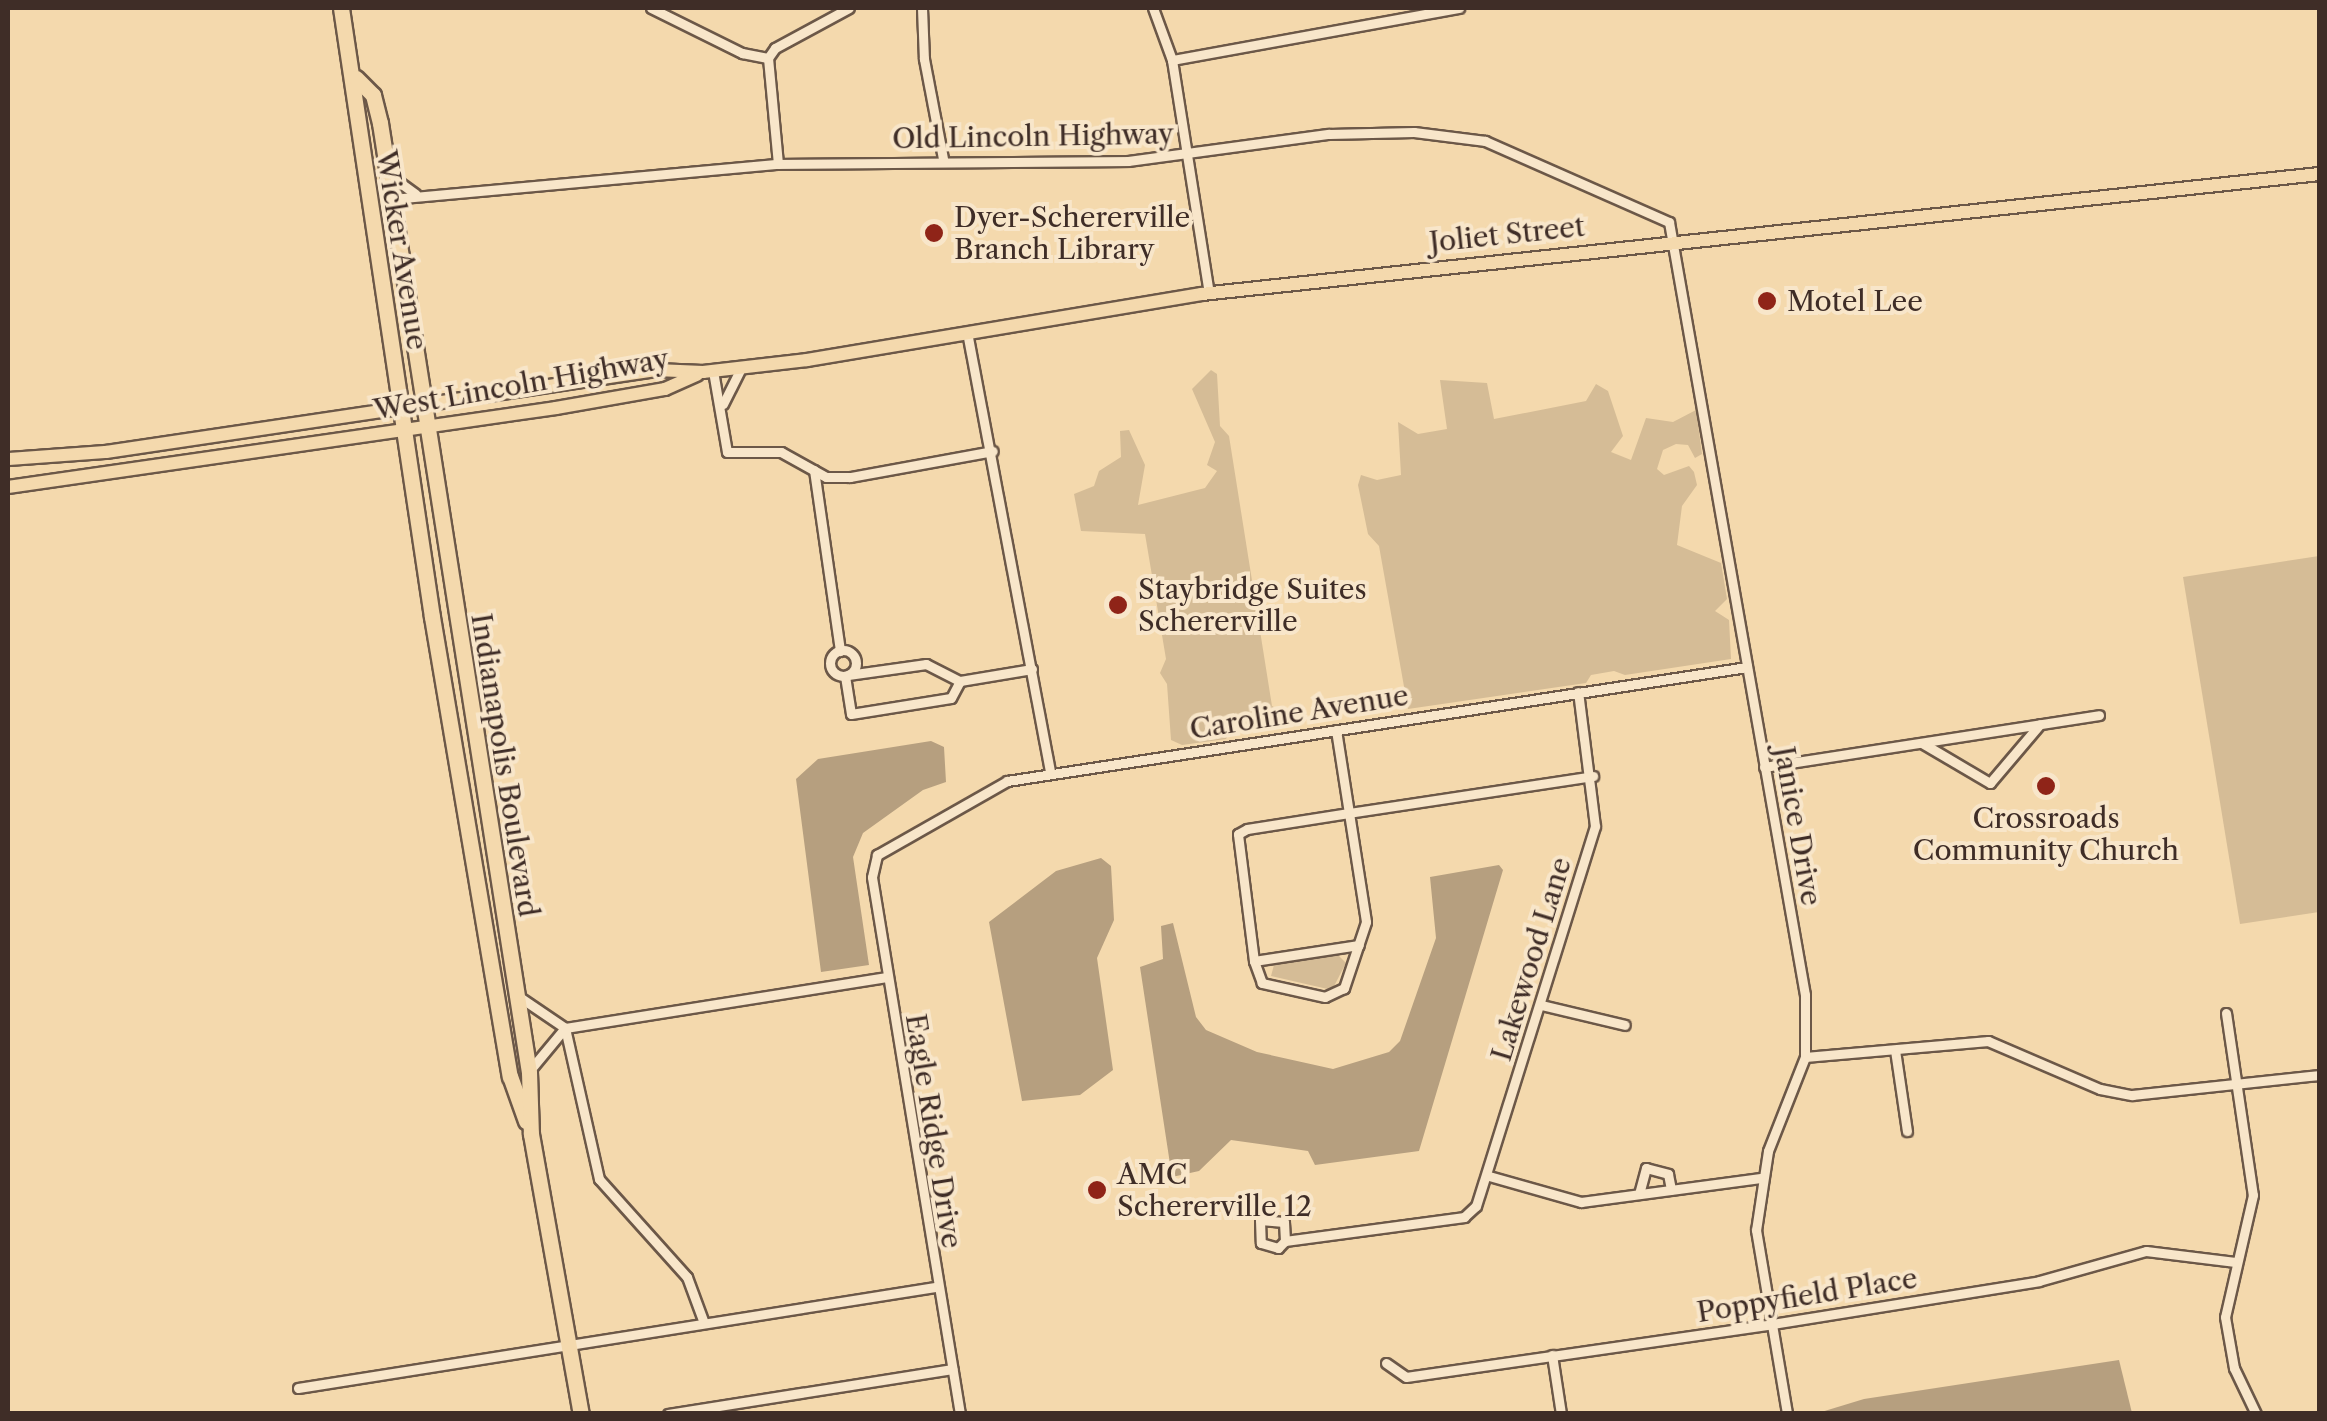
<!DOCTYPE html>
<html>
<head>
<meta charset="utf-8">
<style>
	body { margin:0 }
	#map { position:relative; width:2327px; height:1421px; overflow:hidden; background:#f4d9ad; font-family:"Libre Caslon Text",serif }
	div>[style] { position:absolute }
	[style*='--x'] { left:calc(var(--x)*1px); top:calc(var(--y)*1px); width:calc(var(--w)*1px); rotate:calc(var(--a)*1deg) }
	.green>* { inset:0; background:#d5bc96 }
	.water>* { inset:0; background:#b69f7f }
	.roads { filter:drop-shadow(2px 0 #6c5848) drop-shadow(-2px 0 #6c5848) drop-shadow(0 2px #6c5848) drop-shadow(0 -2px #6c5848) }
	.street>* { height:9px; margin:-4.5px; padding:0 4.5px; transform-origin:4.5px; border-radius:4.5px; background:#f8e6ca }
	.street>.ring { margin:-4.5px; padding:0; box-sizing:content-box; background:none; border:9px solid #f8e6ca; border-radius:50% }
	.primary>* { height:12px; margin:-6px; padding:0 6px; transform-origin:6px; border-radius:6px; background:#f4d9ad }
	.highway>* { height:15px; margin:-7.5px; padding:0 7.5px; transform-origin:7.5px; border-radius:7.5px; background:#f4d9ad }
	.dots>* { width:28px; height:28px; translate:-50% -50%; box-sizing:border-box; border:5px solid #f8e6ca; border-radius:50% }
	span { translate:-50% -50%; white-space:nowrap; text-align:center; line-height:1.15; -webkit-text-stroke:8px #f8e6ca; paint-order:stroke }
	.street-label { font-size:28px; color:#3f2d27 }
	.poi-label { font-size:28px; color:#3f2d27 }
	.left { translate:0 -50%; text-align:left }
	.frame { position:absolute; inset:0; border:10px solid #3f2d27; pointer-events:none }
</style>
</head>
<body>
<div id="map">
	<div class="green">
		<div style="clip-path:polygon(1211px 370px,1217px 374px,1220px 426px,1229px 436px,1272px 706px,1293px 717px,1286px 725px,1246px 730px,1235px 724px,1226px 739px,1182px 745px,1171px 740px,1167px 684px,1160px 673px,1166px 659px,1145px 534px,1081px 531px,1074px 494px,1094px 486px,1099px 471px,1121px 457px,1120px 431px,1129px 430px,1145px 465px,1138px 505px,1205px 488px,1217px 471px,1207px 465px,1215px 442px,1192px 389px)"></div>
		<div style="clip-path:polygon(1440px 380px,1487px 383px,1494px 419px,1586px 401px,1596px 384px,1608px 391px,1623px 436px,1611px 452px,1631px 460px,1646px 418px,1673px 422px,1696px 410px,1702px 454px,1695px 458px,1688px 445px,1676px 444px,1663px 450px,1657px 469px,1664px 475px,1689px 466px,1694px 472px,1697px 485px,1682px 506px,1677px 545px,1721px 563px,1727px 599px,1715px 611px,1729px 620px,1731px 659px,1625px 675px,1614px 671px,1591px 675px,1586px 683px,1408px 709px,1379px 546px,1368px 534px,1358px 485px,1361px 475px,1377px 480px,1401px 475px,1398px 422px,1418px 434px,1447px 429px)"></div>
		<div style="clip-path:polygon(2319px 556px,2319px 912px,2240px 924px,2183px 577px)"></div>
		<div style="clip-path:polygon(1338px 955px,1346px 963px,1332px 990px,1271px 976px,1274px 965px)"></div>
	</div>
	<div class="water">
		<div style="clip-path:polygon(931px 741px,944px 747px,946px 782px,923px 790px,863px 833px,853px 857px,869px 965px,821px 972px,796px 779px,818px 759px)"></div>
		<div style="clip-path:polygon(1101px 858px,1111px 866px,1114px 920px,1097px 958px,1113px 1070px,1080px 1095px,1022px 1101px,989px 922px,1056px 871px)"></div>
		<div style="clip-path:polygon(1499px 865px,1503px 870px,1419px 1151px,1315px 1165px,1308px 1151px,1231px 1140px,1199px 1171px,1172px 1177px,1140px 967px,1163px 959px,1161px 926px,1173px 923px,1196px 1017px,1206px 1030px,1257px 1052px,1333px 1069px,1389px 1052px,1400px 1041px,1436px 938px,1430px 877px)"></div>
		<div style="clip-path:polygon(2119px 1360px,2132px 1413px,1818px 1413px,1864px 1399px)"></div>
	</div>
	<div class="roads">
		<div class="street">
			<div style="--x:651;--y:8;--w:102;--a:26.3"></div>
			<div style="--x:742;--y:53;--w:26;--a:11"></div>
			<div style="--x:768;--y:58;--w:12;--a:-55"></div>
			<div style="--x:775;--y:48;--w:84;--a:-28.4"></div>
			<div style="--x:922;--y:8;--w:51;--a:87.8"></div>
			<div style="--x:924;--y:59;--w:102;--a:79.2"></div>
			<div style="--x:1153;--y:8;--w:55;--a:69.9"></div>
			<div style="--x:1172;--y:60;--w:236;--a:81"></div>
			<div style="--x:768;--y:58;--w:106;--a:84.6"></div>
			<div style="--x:1172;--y:60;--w:292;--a:-10.3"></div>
			<div style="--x:388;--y:174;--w:34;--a:36"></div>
			<div style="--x:392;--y:199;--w:388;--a:-5.2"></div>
			<div style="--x:778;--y:164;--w:350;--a:-0.5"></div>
			<div style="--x:1128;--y:161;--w:203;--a:-7.7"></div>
			<div style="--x:1329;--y:134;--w:85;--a:-1.3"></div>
			<div style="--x:1414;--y:132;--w:72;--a:7.2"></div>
			<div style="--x:1485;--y:141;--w:201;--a:23.8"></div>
			<div style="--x:1669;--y:222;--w:785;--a:80.02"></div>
			<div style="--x:1805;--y:995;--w:62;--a:90"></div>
			<div style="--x:1805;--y:1057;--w:101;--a:111.5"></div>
			<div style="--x:1768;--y:1151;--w:80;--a:98.6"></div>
			<div style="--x:1756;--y:1230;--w:187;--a:80.4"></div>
			<div style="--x:967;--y:332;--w:448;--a:79.3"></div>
			<div style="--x:713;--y:371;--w:82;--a:80.2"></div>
			<div style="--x:727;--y:452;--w:54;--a:0"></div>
			<div style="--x:781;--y:452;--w:51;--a:29.1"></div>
			<div style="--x:826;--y:477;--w:24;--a:0"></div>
			<div style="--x:850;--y:477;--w:145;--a:-10.3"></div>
			<div style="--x:723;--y:404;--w:40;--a:-63.4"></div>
			<div style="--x:814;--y:470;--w:183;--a:81.8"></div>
			<div class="ring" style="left:830px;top:650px;width:17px;height:17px"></div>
			<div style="--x:848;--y:675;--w:79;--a:-8"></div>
			<div style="--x:926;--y:664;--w:38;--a:27"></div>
			<div style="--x:845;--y:676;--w:38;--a:81"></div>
			<div style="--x:851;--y:714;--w:101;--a:-9.1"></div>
			<div style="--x:951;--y:698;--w:19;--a:-62"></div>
			<div style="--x:960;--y:681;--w:73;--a:-9.5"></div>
			<div style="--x:1336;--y:730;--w:84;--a:81.1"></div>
			<div style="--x:1349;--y:813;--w:110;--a:81.1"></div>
			<div style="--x:1366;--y:922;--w:70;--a:108.4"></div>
			<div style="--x:1344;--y:988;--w:21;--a:155"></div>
			<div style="--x:1325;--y:997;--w:65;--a:-167.5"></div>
			<div style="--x:1262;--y:983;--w:23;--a:-110"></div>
			<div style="--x:1254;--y:961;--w:128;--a:-97.2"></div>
			<div style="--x:1238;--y:834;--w:10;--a:-29"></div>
			<div style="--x:1247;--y:829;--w:103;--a:-8.9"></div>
			<div style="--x:1349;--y:813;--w:247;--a:-8.6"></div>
			<div style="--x:1922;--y:743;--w:79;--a:30.5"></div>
			<div style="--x:1990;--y:783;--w:77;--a:-49.7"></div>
			<div style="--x:1764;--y:767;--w:339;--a:-8.8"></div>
			<div style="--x:1254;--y:961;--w:106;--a:-8.7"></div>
			<div style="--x:518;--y:996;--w:57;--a:34.2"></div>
			<div style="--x:1541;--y:1005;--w:86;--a:13.4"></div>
			<div style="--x:2226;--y:1013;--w:184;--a:81.6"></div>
			<div style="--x:2253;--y:1195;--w:125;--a:102.9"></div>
			<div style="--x:2225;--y:1317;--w:52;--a:80"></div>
			<div style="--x:2234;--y:1368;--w:51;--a:64.4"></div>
			<div style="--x:565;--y:1028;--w:155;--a:77.3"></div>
			<div style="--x:599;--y:1179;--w:132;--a:48.1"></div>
			<div style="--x:687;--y:1277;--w:49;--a:69.7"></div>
			<div style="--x:1895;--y:1050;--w:82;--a:81.6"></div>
			<div style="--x:1805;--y:1057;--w:184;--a:-5"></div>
			<div style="--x:1988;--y:1041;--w:122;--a:23.2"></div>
			<div style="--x:2100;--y:1089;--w:33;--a:11"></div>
			<div style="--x:2132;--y:1095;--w:189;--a:-6.1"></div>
			<div style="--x:530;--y:1070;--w:55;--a:-50.2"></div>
			<div style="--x:565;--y:1028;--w:326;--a:-9"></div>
			<div style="--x:1489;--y:1176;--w:96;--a:15.8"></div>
			<div style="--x:1581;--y:1202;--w:183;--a:-7.6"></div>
			<div style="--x:1639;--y:1194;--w:27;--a:-75"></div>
			<div style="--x:1646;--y:1168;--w:23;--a:15"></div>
			<div style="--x:1668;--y:1174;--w:16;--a:79"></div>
			<div style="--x:1285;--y:1241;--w:19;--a:-93"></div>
			<div style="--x:1284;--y:1222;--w:24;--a:-175"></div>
			<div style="--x:1260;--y:1220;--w:23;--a:88"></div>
			<div style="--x:1261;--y:1243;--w:18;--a:16"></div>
			<div style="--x:1278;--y:1248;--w:10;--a:-45"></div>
			<div style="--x:1285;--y:1241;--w:181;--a:-7.6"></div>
			<div style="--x:1464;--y:1217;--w:16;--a:-43"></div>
			<div style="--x:1476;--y:1206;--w:398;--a:-72.6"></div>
			<div style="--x:1595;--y:826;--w:135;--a:-97.2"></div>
			<div style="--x:1552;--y:1355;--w:60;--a:81.3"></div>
			<div style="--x:1386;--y:1363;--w:24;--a:35"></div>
			<div style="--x:1406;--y:1377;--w:370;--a:-8.2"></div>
			<div style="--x:1772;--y:1324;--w:270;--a:-9.1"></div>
			<div style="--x:2039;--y:1281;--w:111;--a:-15.7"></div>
			<div style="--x:2146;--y:1251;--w:90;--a:7"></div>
			<div style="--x:298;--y:1388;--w:645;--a:-9.01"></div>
			<div style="--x:668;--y:1414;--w:288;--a:-9"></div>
			<div style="--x:960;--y:1414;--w:544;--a:-99.31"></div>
			<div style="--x:872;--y:877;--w:23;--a:-77"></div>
			<div style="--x:877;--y:855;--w:150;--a:-29.6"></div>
			<div style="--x:1007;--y:781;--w:749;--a:-8.76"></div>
		</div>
		<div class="primary">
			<div style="--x:8;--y:459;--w:98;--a:-4.1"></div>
			<div style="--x:106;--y:452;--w:556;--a:-8.48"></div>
			<div style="--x:656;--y:370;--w:47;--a:2.4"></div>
			<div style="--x:703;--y:372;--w:105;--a:-6.6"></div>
			<div style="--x:807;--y:360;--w:400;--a:-9.5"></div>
			<div style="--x:1202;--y:294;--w:1124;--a:-6.13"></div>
			<div style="--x:8;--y:487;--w:554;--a:-8.2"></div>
			<div style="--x:556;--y:408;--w:111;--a:-9.9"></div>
			<div style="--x:665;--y:389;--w:35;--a:-24"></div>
		</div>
		<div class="highway">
			<div style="--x:341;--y:8;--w:616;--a:81.5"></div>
			<div style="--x:432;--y:617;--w:466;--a:80.4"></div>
			<div style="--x:510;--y:1076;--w:48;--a:70.4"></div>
			<div style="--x:356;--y:78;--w:24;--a:45"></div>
			<div style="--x:373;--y:95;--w:29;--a:76"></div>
			<div style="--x:380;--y:123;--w:961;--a:81.08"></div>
			<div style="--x:529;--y:1072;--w:62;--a:88.2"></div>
			<div style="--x:531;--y:1134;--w:284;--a:79.9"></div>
		</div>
	</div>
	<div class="dots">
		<div style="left:934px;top:233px;background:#8f2418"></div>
		<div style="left:1767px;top:301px;background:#8f2418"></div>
		<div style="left:1118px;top:605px;background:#8f2418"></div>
		<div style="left:2046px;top:786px;background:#8f2418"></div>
		<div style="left:1097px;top:1190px;background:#8f2418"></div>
	</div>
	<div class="street-label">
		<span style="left:1033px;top:136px;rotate:-1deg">Old Lincoln Highway</span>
		<span style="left:1507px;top:234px;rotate:-6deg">Joliet Street</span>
		<span style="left:402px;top:250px;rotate:81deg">Wicker Avenue</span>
		<span style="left:521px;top:384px;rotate:-10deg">West Lincoln Highway</span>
		<span style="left:1299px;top:712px;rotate:-9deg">Caroline Avenue</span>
		<span style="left:505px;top:765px;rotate:81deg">Indianapolis Boulevard</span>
		<span style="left:1798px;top:826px;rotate:80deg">Janice Drive</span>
		<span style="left:1531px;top:959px;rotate:-73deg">Lakewood Lane</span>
		<span style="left:934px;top:1131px;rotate:81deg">Eagle Ridge Drive</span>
		<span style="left:1807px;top:1295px;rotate:-9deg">Poppyfield Place</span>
	</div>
	<div class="poi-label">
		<span class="left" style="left:954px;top:233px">Dyer-Schererville<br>Branch Library</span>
		<span class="left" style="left:1787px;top:301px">Motel Lee</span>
		<span class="left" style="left:1138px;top:605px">Staybridge Suites<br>Schererville</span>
		<span style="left:2046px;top:834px">Crossroads<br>Community Church</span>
		<span class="left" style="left:1117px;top:1190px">AMC<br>Schererville 12</span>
	</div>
	<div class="frame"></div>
</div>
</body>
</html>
